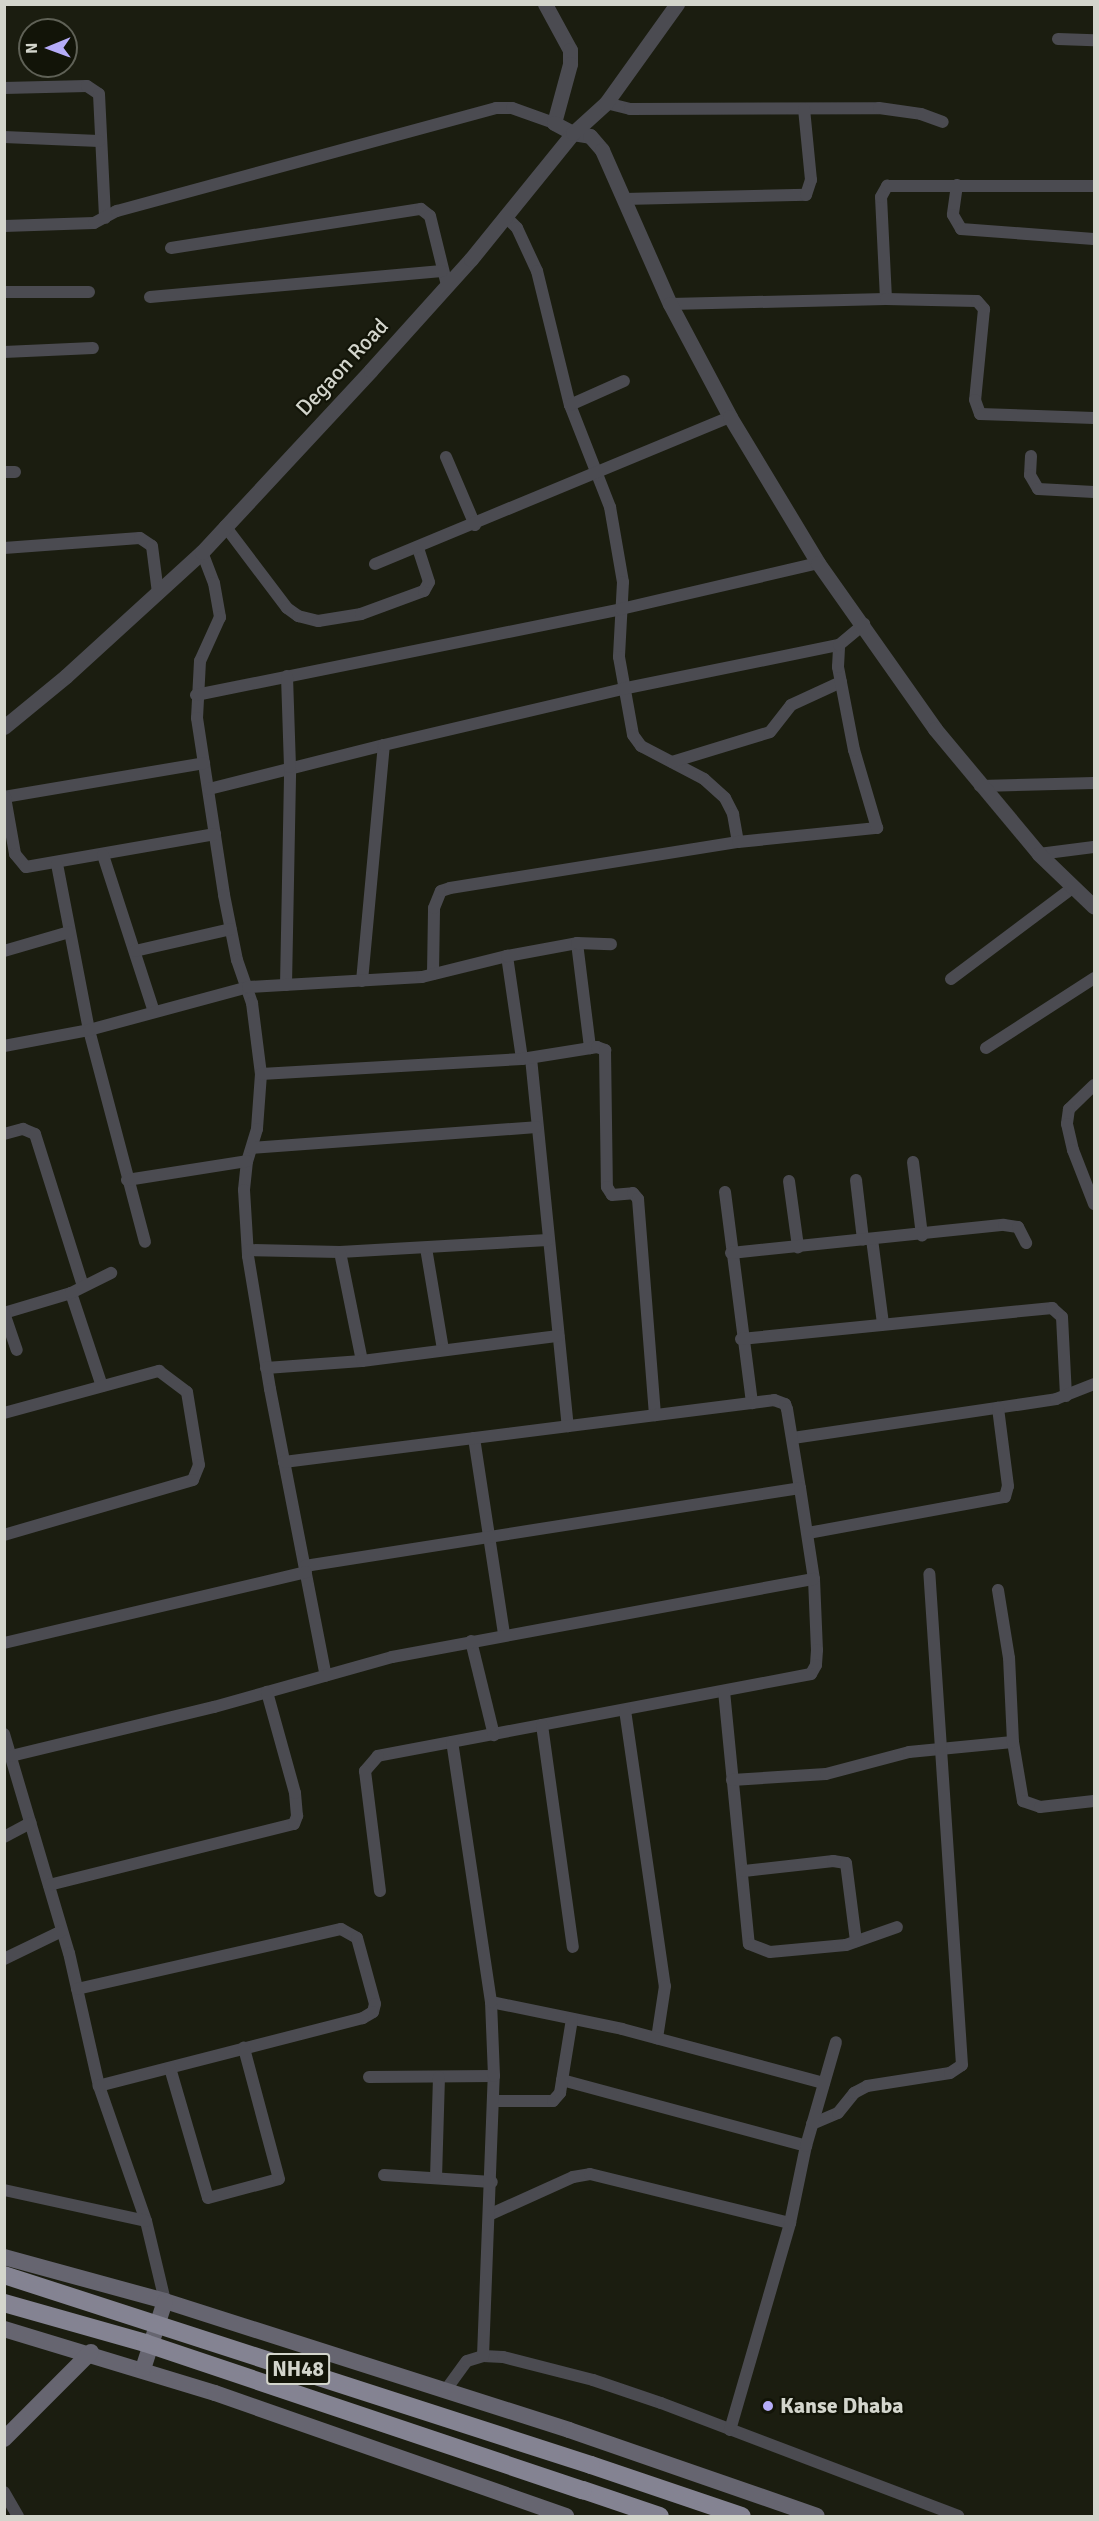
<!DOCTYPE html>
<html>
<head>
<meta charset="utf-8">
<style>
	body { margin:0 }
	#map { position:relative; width:1099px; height:2521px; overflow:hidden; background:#1b1d10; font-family:Signika,sans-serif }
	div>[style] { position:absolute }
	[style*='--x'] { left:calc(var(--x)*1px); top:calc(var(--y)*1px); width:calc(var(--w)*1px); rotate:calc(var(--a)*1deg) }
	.minor>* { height:12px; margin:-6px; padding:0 6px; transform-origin:6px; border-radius:6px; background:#4b4b51 }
	.tertiary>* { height:15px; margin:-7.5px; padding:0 7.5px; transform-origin:7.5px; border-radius:7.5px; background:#4b4b51 }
	.secondary>* { height:16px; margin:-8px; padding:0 8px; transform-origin:8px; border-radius:8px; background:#666570 }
	.trunk>* { height:18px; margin:-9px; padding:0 9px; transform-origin:9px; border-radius:9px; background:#848392 }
	.trunk-bridge>* { height:18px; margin:-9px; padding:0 9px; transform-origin:9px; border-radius:9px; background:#848392 }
	.dots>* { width:16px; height:16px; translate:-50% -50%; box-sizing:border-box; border:3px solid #121408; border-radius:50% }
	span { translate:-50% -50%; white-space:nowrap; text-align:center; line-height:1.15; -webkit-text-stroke:4.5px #121408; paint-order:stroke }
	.shield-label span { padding:2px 4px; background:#121408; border:2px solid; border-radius:4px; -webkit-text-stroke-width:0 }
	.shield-label { font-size:21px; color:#d3d5cc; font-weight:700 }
	.street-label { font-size:22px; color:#d3d5cc }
	.poi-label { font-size:22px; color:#d3d5cc; font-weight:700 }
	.left { translate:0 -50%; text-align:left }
	.frame { position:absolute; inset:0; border:6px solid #d3d5cc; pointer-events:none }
	.north { position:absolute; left:18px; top:18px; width:60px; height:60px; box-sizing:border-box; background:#121408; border:2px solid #5f6156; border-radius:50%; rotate:269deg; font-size:16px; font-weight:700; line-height:24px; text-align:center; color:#d3d5cc }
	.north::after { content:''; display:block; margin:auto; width:21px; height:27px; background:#b5acf8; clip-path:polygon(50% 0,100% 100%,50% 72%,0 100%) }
</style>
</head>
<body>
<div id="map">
	<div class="minor">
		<div style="--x:1058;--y:39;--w:36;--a:2"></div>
		<div style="--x:4;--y:88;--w:83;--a:-1.4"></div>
		<div style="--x:87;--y:86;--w:14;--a:34"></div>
		<div style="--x:99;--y:94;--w:124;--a:87.2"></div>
		<div style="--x:606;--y:103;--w:25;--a:14"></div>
		<div style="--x:630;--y:109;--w:249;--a:-0.2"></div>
		<div style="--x:879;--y:108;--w:42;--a:8.1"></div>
		<div style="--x:921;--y:114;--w:23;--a:20"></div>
		<div style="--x:4;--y:137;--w:95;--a:2.4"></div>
		<div style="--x:957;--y:185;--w:30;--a:98"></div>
		<div style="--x:953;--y:215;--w:16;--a:60"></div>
		<div style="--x:961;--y:229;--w:133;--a:4.3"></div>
		<div style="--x:624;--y:199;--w:182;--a:-1.3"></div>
		<div style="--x:806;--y:195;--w:16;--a:-72"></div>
		<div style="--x:811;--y:180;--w:71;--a:-95.6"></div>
		<div style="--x:505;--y:216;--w:17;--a:45"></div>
		<div style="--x:517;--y:228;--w:47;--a:65.1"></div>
		<div style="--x:537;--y:271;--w:138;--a:76.2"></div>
		<div style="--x:570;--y:405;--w:110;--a:68.6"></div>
		<div style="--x:610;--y:507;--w:76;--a:80.2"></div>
		<div style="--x:623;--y:582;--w:75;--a:93.1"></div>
		<div style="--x:619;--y:657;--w:79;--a:79.8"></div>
		<div style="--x:633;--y:735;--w:14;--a:54"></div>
		<div style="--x:641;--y:746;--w:71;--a:27.6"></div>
		<div style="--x:704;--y:779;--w:28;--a:42"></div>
		<div style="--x:725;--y:798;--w:18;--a:63"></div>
		<div style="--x:733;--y:814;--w:28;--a:80"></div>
		<div style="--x:4;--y:226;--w:90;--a:-1.9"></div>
		<div style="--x:94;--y:223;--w:26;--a:-28"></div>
		<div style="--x:117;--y:211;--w:393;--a:-15.2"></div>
		<div style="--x:496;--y:108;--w:16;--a:0"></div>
		<div style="--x:512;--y:108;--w:45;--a:19.7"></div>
		<div style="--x:171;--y:248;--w:253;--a:-8.9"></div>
		<div style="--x:421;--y:209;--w:11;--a:38"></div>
		<div style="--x:430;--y:216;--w:71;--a:76.2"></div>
		<div style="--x:4;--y:292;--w:85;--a:0"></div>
		<div style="--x:150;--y:297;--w:293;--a:-5.1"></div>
		<div style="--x:886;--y:299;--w:102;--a:-92.8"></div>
		<div style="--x:881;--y:197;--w:13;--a:-61"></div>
		<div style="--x:887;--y:186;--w:207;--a:0"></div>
		<div style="--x:670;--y:304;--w:216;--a:-1.3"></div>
		<div style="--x:886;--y:299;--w:91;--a:1.3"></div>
		<div style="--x:977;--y:301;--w:11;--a:49"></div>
		<div style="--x:984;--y:309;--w:91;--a:95.6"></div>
		<div style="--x:975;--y:400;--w:15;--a:70"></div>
		<div style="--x:980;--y:414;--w:114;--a:2"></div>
		<div style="--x:4;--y:352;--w:89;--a:-2.6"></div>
		<div style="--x:570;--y:405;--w:59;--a:-24"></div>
		<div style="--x:1031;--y:456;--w:19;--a:93"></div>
		<div style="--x:1030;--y:475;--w:16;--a:60"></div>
		<div style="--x:1038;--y:489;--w:56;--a:3.1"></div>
		<div style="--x:446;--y:457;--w:74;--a:66.9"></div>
		<div style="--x:4;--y:472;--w:11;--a:0"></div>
		<div style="--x:225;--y:526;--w:103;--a:52.9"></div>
		<div style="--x:287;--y:608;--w:14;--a:36"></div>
		<div style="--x:298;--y:616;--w:21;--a:14"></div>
		<div style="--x:318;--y:621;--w:44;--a:-9.2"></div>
		<div style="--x:361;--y:614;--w:67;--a:-20.1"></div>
		<div style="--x:424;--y:591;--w:10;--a:-61"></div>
		<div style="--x:429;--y:582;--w:35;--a:-108"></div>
		<div style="--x:4;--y:548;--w:136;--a:-4.2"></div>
		<div style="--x:140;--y:538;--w:14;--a:34"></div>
		<div style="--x:152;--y:546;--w:47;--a:82.7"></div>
		<div style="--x:202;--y:552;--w:33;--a:69"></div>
		<div style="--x:214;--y:583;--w:35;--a:80"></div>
		<div style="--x:220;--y:617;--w:48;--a:114.4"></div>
		<div style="--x:200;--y:661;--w:57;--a:93"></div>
		<div style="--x:197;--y:718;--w:179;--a:81.3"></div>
		<div style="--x:224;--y:895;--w:66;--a:78.7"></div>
		<div style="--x:237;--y:960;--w:46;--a:70.8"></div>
		<div style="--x:252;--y:1003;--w:72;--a:82.8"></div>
		<div style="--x:261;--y:1074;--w:55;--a:94.2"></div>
		<div style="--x:257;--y:1129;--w:34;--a:107"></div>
		<div style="--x:247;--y:1161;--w:29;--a:96"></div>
		<div style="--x:244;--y:1190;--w:66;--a:86.5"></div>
		<div style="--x:248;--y:1256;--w:135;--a:80.6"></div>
		<div style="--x:270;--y:1389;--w:292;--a:79"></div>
		<div style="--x:375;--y:564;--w:384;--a:-22.5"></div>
		<div style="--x:196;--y:695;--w:434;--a:-11.4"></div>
		<div style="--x:621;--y:609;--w:202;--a:-13.1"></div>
		<div style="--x:672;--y:762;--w:102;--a:-17"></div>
		<div style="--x:770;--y:732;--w:34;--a:-52"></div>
		<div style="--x:791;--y:705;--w:55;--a:-24.7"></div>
		<div style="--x:980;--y:786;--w:114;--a:-1.5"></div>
		<div style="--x:209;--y:789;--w:180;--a:-14.1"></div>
		<div style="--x:4;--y:797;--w:203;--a:-9.6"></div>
		<div style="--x:5;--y:797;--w:58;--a:80"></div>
		<div style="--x:15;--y:854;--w:17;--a:50"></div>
		<div style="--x:26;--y:867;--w:192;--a:-9.9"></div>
		<div style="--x:1039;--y:854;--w:55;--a:-7.3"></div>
		<div style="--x:103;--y:855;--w:165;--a:72"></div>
		<div style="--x:57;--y:864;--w:169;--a:79.1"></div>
		<div style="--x:89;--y:1030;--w:219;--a:75.2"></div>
		<div style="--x:577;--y:943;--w:106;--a:82.9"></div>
		<div style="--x:4;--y:951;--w:68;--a:-16.3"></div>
		<div style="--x:135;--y:951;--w:98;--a:-12.9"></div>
		<div style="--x:507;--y:956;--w:104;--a:81.7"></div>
		<div style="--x:433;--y:974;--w:66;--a:-89.1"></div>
		<div style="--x:434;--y:908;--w:18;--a:-68"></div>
		<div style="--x:441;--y:891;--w:9;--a:-18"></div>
		<div style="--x:450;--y:888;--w:292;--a:-9.1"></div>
		<div style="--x:738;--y:842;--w:140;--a:-5.8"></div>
		<div style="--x:877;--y:828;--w:81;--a:-106.4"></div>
		<div style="--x:854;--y:750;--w:85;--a:-100.9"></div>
		<div style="--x:838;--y:667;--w:22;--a:-87"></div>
		<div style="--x:951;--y:979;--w:151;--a:-36.9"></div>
		<div style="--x:362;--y:981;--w:237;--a:-84.7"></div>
		<div style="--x:384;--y:745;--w:244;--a:-13.2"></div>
		<div style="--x:622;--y:689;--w:221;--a:-11.5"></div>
		<div style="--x:839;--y:645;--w:33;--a:-40"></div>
		<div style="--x:286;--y:985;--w:218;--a:-88.9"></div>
		<div style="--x:290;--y:767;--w:91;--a:-91.9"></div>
		<div style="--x:4;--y:1046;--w:86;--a:-10.7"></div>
		<div style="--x:89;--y:1030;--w:165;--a:-15.1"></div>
		<div style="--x:248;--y:987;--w:174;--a:-3.3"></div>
		<div style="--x:422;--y:977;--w:88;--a:-13.9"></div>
		<div style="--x:507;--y:956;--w:71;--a:-10.5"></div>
		<div style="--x:577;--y:943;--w:34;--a:2"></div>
		<div style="--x:986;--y:1048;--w:129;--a:-32.9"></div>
		<div style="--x:531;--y:1058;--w:370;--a:84.3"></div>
		<div style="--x:261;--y:1074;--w:261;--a:-3.3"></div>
		<div style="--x:522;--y:1059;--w:76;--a:-9.1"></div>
		<div style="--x:597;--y:1047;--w:9;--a:21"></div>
		<div style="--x:605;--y:1050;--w:137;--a:89.2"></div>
		<div style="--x:607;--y:1187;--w:9;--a:58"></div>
		<div style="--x:612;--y:1195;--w:21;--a:-5"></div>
		<div style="--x:633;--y:1193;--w:8;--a:50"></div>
		<div style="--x:638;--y:1199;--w:217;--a:85.5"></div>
		<div style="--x:1094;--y:1085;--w:35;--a:136"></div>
		<div style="--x:1069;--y:1109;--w:15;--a:98"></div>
		<div style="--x:1067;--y:1124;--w:27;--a:77"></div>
		<div style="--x:1073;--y:1150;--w:58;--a:68.7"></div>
		<div style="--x:4;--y:1134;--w:20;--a:-15"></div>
		<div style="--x:23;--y:1129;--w:13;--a:23"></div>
		<div style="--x:35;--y:1134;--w:159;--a:72.5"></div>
		<div style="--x:252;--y:1148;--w:285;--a:-4.2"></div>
		<div style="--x:913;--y:1162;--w:74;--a:83"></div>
		<div style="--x:127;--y:1180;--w:121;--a:-9"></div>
		<div style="--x:856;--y:1180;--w:60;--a:83.3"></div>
		<div style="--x:789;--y:1181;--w:67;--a:82.2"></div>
		<div style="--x:725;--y:1192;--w:213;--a:82.7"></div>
		<div style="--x:872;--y:1239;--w:86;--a:82.6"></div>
		<div style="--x:426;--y:1248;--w:103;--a:80.5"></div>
		<div style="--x:248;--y:1250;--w:92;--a:1.2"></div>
		<div style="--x:340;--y:1252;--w:208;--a:-3.3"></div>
		<div style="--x:340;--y:1252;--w:111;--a:78.6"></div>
		<div style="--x:731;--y:1253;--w:274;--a:-5.9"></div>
		<div style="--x:1004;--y:1225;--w:14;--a:8"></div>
		<div style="--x:1018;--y:1227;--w:18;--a:63"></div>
		<div style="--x:71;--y:1293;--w:98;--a:71.6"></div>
		<div style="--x:4;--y:1313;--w:70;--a:-16.6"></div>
		<div style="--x:71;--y:1293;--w:45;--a:-26.6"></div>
		<div style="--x:4;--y:1313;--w:39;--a:71"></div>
		<div style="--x:741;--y:1339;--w:313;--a:-5.7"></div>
		<div style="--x:1052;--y:1308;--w:13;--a:42"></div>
		<div style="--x:1062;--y:1317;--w:79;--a:87.1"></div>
		<div style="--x:266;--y:1368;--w:96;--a:-4.2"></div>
		<div style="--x:362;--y:1361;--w:198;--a:-7.3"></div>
		<div style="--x:4;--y:1413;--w:161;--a:-15.2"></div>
		<div style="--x:159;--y:1371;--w:35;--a:37"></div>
		<div style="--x:187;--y:1392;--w:74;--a:80.7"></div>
		<div style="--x:199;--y:1465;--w:16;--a:112"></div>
		<div style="--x:193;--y:1480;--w:197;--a:163.8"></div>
		<div style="--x:474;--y:1438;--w:199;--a:81.3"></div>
		<div style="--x:793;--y:1438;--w:266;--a:-8.4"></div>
		<div style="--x:1056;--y:1399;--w:41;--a:-21.5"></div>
		<div style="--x:284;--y:1462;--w:494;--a:-7.2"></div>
		<div style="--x:774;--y:1400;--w:12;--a:20"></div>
		<div style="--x:785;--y:1404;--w:5;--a:68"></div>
		<div style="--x:787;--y:1409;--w:80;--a:80.7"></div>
		<div style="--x:808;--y:1533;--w:200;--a:-10.4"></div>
		<div style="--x:1005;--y:1497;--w:11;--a:-75"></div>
		<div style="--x:1008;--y:1486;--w:79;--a:-97.3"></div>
		<div style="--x:305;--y:1566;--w:501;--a:-8.95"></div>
		<div style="--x:800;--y:1488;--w:92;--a:81.3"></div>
		<div style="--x:814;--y:1579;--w:71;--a:87.6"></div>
		<div style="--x:817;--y:1650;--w:15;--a:94"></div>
		<div style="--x:816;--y:1665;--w:10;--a:119"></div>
		<div style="--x:811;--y:1674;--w:441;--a:169.3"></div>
		<div style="--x:378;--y:1756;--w:20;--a:131"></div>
		<div style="--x:365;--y:1771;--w:121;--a:82.9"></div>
		<div style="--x:471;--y:1641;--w:97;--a:76.3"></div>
		<div style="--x:4;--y:1643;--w:310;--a:-13.2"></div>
		<div style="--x:724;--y:1691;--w:254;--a:84.4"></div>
		<div style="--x:749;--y:1944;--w:22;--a:21"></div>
		<div style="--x:770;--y:1952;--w:76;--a:-5.3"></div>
		<div style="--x:846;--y:1945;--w:54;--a:-19.4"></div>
		<div style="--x:625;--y:1710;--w:279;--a:81.8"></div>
		<div style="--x:665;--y:1986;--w:53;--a:98.7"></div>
		<div style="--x:542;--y:1725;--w:224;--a:82.1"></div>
		<div style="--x:4;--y:1734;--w:228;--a:73.5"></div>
		<div style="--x:69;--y:1953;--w:136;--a:77.3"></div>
		<div style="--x:99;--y:2086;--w:143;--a:70.8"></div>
		<div style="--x:146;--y:2221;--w:82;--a:76.6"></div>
		<div style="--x:1013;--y:1742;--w:60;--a:80.4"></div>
		<div style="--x:1023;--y:1801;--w:18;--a:19"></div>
		<div style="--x:1040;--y:1807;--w:54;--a:-6.3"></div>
		<div style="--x:11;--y:1756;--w:209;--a:-13.6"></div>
		<div style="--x:214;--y:1707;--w:185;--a:-15.7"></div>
		<div style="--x:392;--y:1657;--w:429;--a:-10.5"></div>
		<div style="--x:732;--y:1780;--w:94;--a:-3.7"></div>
		<div style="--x:826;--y:1774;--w:86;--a:-14.8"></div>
		<div style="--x:909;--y:1752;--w:104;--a:-5.5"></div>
		<div style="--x:1013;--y:1742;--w:84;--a:-92.7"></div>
		<div style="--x:1009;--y:1658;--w:69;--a:-99.2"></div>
		<div style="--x:4;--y:1837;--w:30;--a:-28"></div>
		<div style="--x:744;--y:1871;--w:90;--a:-6.4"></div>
		<div style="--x:833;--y:1861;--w:13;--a:9"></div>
		<div style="--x:846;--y:1863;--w:79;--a:82.7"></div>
		<div style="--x:49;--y:1885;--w:252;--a:-14"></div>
		<div style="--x:294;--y:1824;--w:9;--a:-69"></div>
		<div style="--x:297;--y:1816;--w:23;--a:-95"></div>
		<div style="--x:295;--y:1793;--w:105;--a:-105.5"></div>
		<div style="--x:4;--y:1959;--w:64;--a:-25.8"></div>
		<div style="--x:77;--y:1989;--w:271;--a:-12.8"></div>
		<div style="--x:341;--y:1929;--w:18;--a:29"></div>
		<div style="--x:357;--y:1938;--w:68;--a:74.7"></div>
		<div style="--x:375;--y:2004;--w:8;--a:104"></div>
		<div style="--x:373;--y:2012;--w:12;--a:149"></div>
		<div style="--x:363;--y:2018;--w:273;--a:165.6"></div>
		<div style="--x:491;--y:2002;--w:134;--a:11.6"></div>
		<div style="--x:622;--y:2029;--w:209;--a:15"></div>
		<div style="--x:170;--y:2068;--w:135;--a:73.7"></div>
		<div style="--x:208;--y:2198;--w:73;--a:-15"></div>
		<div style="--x:279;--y:2179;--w:136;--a:-105"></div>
		<div style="--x:369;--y:2077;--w:125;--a:-0.5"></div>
		<div style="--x:562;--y:2080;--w:253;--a:15.1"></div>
		<div style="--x:494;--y:2101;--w:59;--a:0"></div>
		<div style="--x:553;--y:2101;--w:11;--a:-49"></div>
		<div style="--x:560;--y:2093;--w:75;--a:-80.8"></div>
		<div style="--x:812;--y:2124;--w:28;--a:-23"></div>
		<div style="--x:838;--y:2113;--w:26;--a:-51"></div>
		<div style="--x:854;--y:2093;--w:15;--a:-28"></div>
		<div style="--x:867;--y:2086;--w:84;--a:-8.9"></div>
		<div style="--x:950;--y:2073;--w:14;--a:-34"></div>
		<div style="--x:962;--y:2065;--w:492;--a:-93.8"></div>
		<div style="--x:384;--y:2175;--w:108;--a:3.7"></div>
		<div style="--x:436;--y:2178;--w:101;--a:-88.3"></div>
		<div style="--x:4;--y:2190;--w:145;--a:12.3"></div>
		<div style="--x:491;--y:2214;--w:90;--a:-24.3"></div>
		<div style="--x:573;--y:2177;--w:17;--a:-10"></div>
		<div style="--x:590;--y:2174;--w:206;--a:13.8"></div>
		<div style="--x:483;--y:2356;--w:20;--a:3"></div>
		<div style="--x:503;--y:2357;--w:93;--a:14.3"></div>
		<div style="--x:593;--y:2380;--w:72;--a:18.7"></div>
		<div style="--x:661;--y:2403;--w:318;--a:20.8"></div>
		<div style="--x:445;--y:2391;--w:37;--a:-54"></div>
		<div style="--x:467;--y:2361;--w:17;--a:-17"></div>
		<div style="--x:483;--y:2356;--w:280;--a:-87.8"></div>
		<div style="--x:494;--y:2076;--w:74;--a:-92.3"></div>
		<div style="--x:491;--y:2002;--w:263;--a:-98.5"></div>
		<div style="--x:730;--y:2430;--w:216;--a:-73.8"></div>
		<div style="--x:790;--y:2223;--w:79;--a:-78.3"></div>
		<div style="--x:806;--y:2146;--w:108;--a:-73.9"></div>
		<div style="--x:4;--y:2492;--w:28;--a:60"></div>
	</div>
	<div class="tertiary">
		<div style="--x:545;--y:4;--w:52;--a:61.5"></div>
		<div style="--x:570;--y:50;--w:14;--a:90"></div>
		<div style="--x:570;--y:64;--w:61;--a:105.2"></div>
		<div style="--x:554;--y:123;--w:21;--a:28"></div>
		<div style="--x:573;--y:133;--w:17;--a:10"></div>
		<div style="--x:590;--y:136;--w:18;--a:49"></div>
		<div style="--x:602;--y:150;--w:168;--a:66.2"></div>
		<div style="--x:670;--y:304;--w:128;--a:62"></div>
		<div style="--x:730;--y:417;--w:170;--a:58.9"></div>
		<div style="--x:818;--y:563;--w:203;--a:54.8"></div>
		<div style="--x:935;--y:729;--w:163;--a:50.2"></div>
		<div style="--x:1039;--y:854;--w:76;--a:43.9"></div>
		<div style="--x:4;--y:727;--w:80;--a:-39.4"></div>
		<div style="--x:66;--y:676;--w:184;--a:-42.4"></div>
		<div style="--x:202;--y:552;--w:248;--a:-47.1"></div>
		<div style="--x:371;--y:370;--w:149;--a:-48"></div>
		<div style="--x:471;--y:259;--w:162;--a:-51"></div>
		<div style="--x:573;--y:133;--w:45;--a:-42.3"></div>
		<div style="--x:606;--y:103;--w:122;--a:-54.4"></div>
	</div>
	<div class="secondary">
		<div style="--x:4;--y:2257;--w:167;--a:15.3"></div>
		<div style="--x:165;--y:2301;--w:424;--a:17.7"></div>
		<div style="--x:569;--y:2430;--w:262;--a:19.1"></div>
		<div style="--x:4;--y:2329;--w:220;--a:16.9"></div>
		<div style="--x:215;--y:2393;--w:372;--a:19.3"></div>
		<div style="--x:143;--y:2369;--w:71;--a:-72.1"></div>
		<div style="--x:4;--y:2439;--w:123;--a:-45"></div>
	</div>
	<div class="trunk">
		<div style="--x:591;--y:2465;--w:159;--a:18.7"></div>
		<div style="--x:583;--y:2490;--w:81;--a:18.7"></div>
	</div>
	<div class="trunk-bridge">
		<div style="--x:4;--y:2275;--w:617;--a:17.94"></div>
		<div style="--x:4;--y:2303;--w:147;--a:15.8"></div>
		<div style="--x:145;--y:2343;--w:462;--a:18.6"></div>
	</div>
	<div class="dots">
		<div style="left:768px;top:2406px;background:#b5acf8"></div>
	</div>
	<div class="shield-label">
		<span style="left:298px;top:2369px">NH48</span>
	</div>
	<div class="street-label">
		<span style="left:342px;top:367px;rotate:-47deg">Degaon Road</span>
	</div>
	<div class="poi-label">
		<span class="left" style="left:780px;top:2406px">Kanse Dhaba</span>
	</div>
	<div class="frame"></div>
	<div class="north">N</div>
</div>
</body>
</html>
